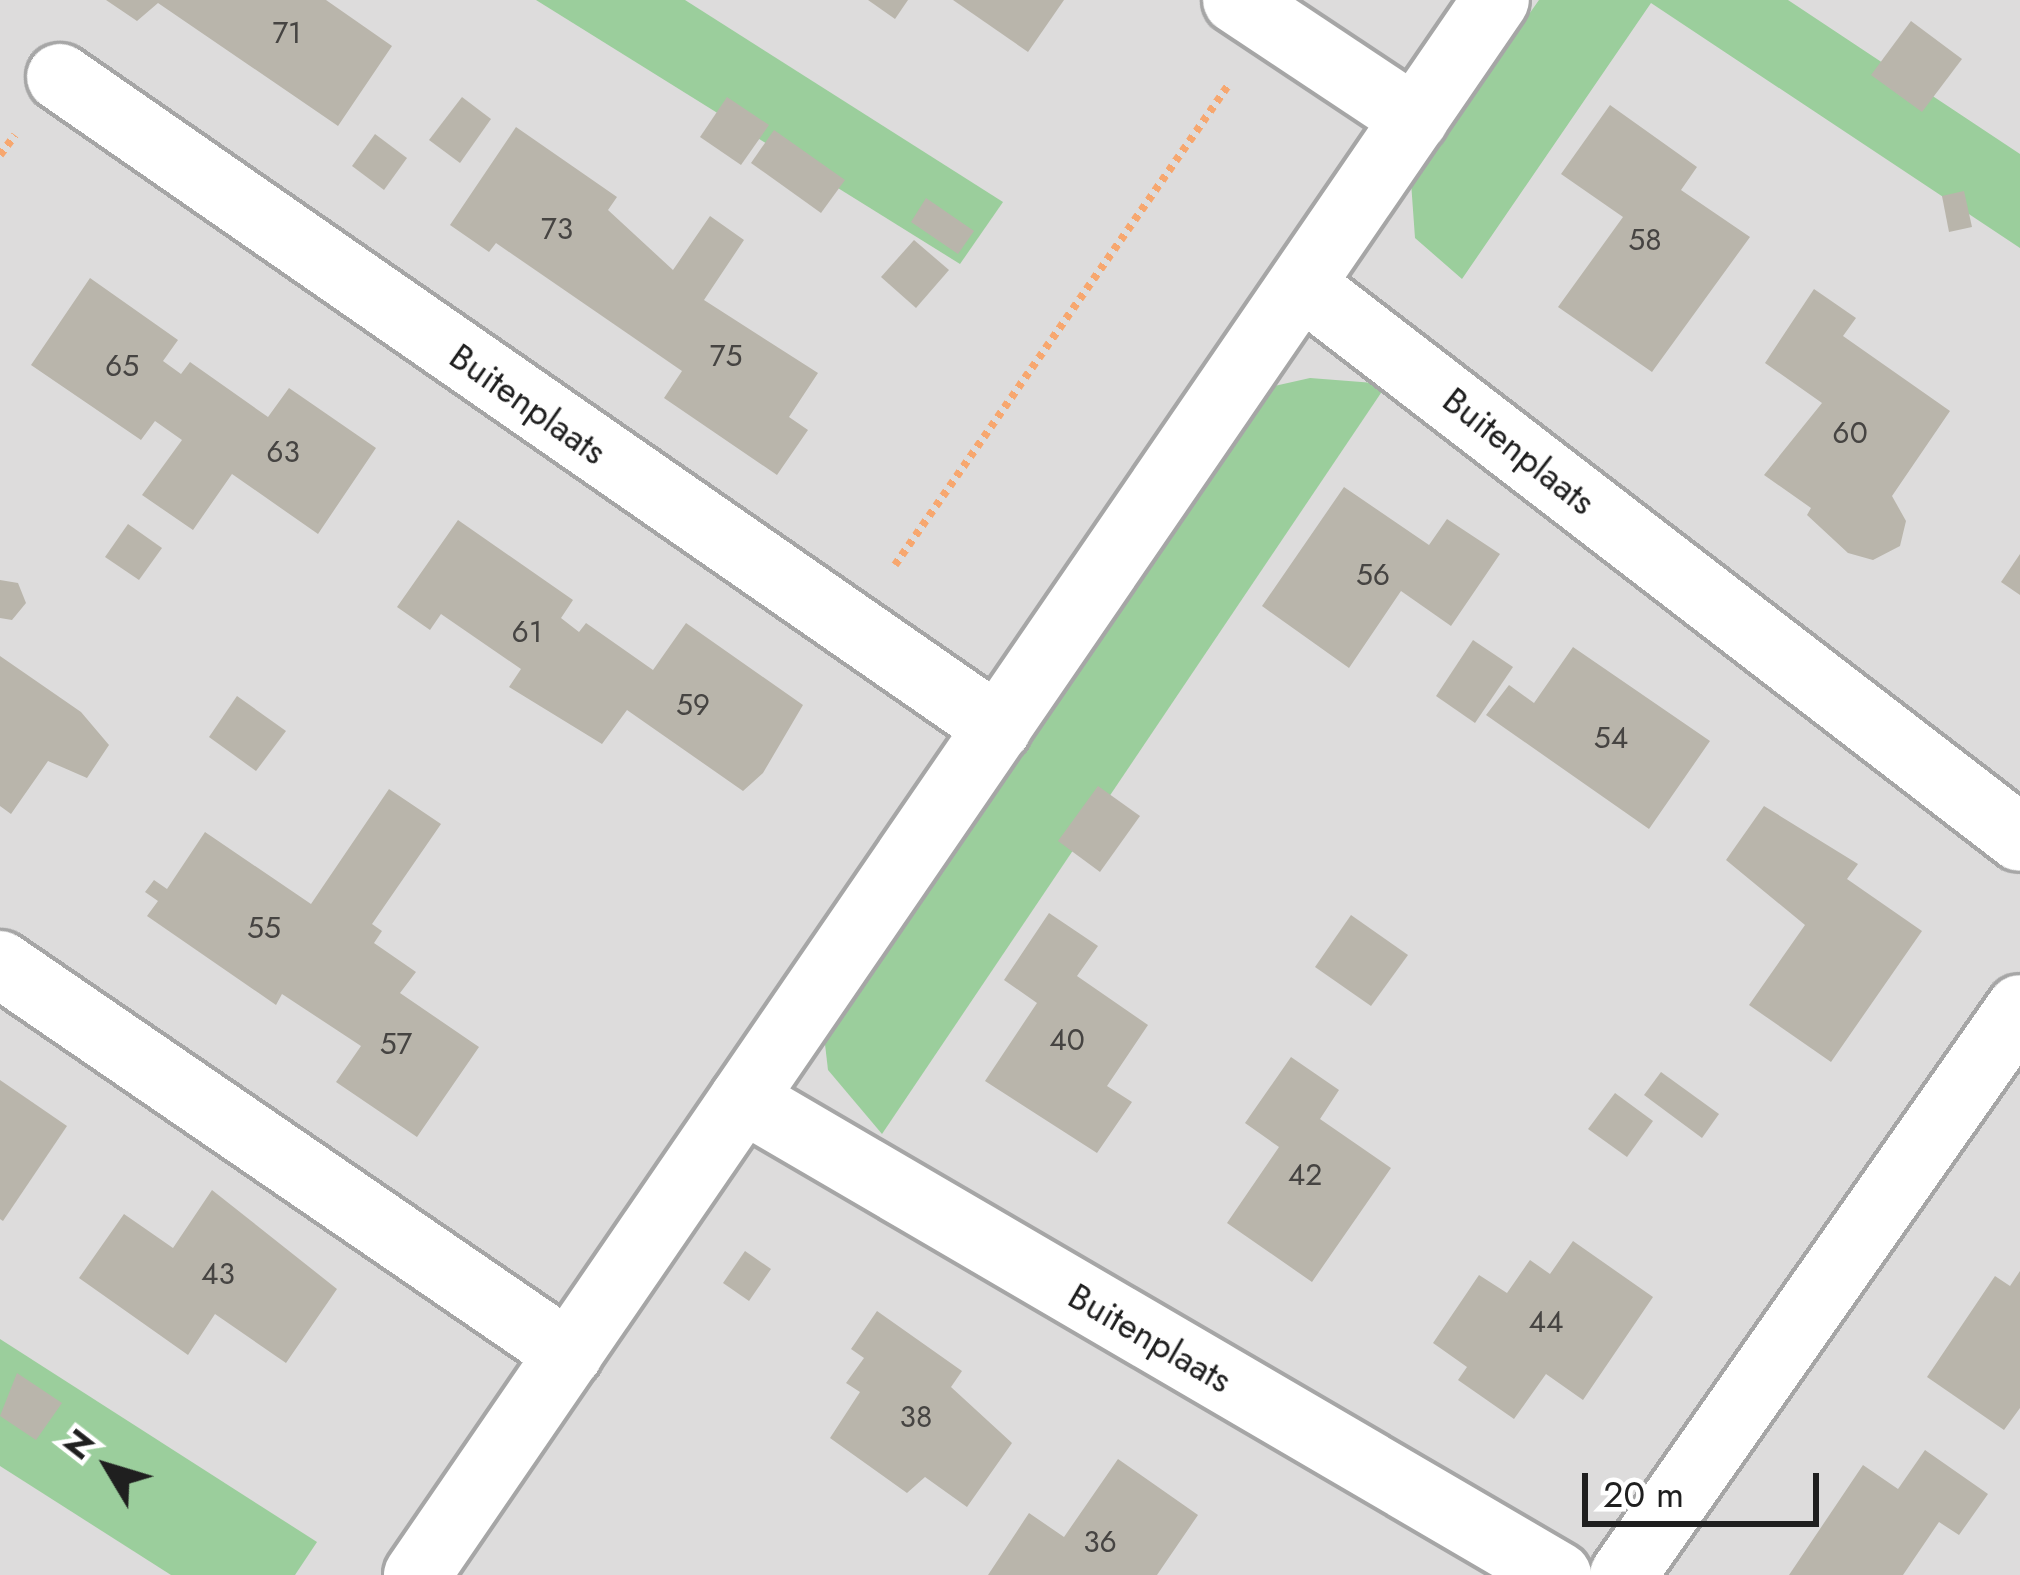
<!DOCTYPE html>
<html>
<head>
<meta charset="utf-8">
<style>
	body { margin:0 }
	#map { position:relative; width:2020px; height:1575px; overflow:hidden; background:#efefe5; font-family:Jost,sans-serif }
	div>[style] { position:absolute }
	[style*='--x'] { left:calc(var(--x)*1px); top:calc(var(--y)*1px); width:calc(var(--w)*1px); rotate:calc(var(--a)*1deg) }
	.residential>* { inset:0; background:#dddcdc }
	.forest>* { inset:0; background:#9bce9c }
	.building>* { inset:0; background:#b9b5ab }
	.path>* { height:8px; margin-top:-4px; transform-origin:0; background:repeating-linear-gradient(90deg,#f7a76f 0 6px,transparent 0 12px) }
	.roads { filter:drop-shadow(3px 0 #a6a6a6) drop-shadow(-3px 0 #a6a6a6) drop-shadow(0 3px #a6a6a6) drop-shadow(0 -3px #a6a6a6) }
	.minor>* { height:66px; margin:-33px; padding:0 33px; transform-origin:33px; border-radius:33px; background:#fff }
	span { translate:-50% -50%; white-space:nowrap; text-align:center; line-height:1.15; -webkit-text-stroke:9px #fff; paint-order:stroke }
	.number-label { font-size:30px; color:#464442 }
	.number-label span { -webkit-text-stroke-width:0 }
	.street-label { font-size:36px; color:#1f1f1f }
	.north { position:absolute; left:48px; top:1407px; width:120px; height:120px; -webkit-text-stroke:9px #fff; paint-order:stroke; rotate:308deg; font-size:33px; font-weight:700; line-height:48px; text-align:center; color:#1f1f1f }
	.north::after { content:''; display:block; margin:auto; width:42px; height:54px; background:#1f1f1f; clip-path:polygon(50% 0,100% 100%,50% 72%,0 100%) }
	.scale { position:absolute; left:1582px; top:1473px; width:237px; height:54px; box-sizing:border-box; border:6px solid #1f1f1f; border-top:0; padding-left:15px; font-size:36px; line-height:42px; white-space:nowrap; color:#1f1f1f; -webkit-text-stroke:9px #fff; paint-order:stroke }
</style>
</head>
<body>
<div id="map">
	<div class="residential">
		<div style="clip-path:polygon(0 0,2020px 0,2020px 1575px,0 1575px)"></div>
	</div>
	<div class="forest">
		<div style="clip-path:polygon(536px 0,685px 0,1003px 202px,960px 264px)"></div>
		<div style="clip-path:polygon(1539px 0,1788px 0,2020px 154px,2020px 248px,1651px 3px,1462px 279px,1415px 238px,1411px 182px)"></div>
		<div style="clip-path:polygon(1310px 378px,1387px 384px,882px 1134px,828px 1070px,823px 1027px,1266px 388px)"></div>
		<div style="clip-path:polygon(0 1339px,317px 1542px,295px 1575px,171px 1575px,0 1466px)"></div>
	</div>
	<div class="building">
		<div style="clip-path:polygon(106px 0,326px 0,392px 46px,338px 126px,158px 3px,137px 21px)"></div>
		<div style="clip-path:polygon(868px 0,908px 0,895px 19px)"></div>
		<div style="clip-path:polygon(953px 0,1064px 0,1028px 52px)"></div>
		<div style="clip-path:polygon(1911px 21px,1962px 59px,1922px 112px,1871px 75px)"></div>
		<div style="clip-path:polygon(462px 97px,491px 119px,460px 163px,429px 140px)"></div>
		<div style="clip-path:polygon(727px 97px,769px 125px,741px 165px,700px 137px)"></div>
		<div style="clip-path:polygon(1610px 105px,1697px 167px,1681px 190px,1750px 237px,1652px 372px,1558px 307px,1623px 217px,1561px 174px)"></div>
		<div style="clip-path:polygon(516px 127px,617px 197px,608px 210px,673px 270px,710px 216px,744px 240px,704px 300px,818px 373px,789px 417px,808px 430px,777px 475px,664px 398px,682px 371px,496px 243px,489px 252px,450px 225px)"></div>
		<div style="clip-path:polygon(774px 130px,845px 180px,821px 213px,751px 163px)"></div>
		<div style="clip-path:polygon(375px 134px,407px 158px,384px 190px,352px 166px)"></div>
		<div style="clip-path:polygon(1964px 191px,1972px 227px,1949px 232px,1942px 196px)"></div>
		<div style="clip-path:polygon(926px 198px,974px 231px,958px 254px,911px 222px)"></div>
		<div style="clip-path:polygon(914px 240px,949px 270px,916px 308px,881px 277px)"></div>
		<div style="clip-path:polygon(90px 278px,178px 340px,163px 361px,181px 374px,190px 362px,268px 417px,289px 388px,376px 448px,318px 534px,232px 474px,193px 530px,142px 495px,182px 440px,155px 421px,141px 440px,31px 365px)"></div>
		<div style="clip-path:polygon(1814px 289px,1856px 318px,1843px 336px,1950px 411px,1892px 496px,1906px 521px,1900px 546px,1873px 560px,1848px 553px,1807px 515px,1811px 508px,1764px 475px,1822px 403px,1765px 363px)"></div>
		<div style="clip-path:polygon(1344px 487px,1429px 545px,1447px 519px,1500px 554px,1451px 626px,1401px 591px,1349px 668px,1262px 606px)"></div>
		<div style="clip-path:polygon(458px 520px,573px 600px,561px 618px,579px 632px,586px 623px,653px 670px,686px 623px,803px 705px,763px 773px,743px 791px,627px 710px,602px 744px,509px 687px,521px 669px,441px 614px,430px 630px,397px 607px)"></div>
		<div style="clip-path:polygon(128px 524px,162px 548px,139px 580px,105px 557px)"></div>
		<div style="clip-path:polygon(2020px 554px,2020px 595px,2001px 582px)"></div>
		<div style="clip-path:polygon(0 580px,18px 583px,26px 603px,12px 620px,0 618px)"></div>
		<div style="clip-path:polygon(1473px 640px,1513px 667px,1475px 723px,1436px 696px)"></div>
		<div style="clip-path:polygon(1573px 647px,1710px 741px,1649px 829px,1486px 715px,1509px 685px,1534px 703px)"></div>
		<div style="clip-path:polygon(0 656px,81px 712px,109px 745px,87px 778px,48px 761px,11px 814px,0 806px)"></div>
		<div style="clip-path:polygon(237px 696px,286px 731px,256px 771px,209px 737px)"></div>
		<div style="clip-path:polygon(1098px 786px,1140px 816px,1100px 872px,1058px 841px)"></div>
		<div style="clip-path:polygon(389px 789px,441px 824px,372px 924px,382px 931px,374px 943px,416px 972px,400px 993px,479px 1047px,417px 1137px,336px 1082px,361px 1046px,282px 994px,276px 1005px,147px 916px,158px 901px,145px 892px,154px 880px,167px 889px,205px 832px,311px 904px)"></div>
		<div style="clip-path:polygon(1764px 806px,1858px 864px,1847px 879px,1922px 931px,1831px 1062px,1749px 1005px,1805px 925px,1726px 860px)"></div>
		<div style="clip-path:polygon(1049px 913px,1098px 946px,1077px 976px,1148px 1025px,1107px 1086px,1132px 1102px,1097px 1153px,985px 1081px,1037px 1003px,1004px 980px)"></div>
		<div style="clip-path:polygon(1351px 915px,1408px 955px,1371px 1006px,1315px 967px)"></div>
		<div style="clip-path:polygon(1291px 1057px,1339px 1090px,1320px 1119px,1391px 1168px,1312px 1282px,1227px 1223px,1279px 1147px,1245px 1123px)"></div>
		<div style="clip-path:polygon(1661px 1072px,1719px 1114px,1702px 1138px,1644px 1095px)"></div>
		<div style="clip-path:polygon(0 1080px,67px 1126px,3px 1221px,0 1219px)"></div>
		<div style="clip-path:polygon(1615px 1093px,1653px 1121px,1627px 1157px,1588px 1129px)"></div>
		<div style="clip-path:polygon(212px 1190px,337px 1289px,286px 1363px,215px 1314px,188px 1355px,79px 1278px,124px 1214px,173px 1248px)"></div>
		<div style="clip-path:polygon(1573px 1241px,1653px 1297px,1583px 1400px,1546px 1374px,1514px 1419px,1458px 1380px,1467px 1367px,1433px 1343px,1479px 1275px,1507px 1293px,1530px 1260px,1550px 1274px)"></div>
		<div style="clip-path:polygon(745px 1251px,771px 1269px,749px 1301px,723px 1283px)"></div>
		<div style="clip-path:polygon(2020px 1271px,2020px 1408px,2004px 1430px,1927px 1377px,1995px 1276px,2010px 1286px)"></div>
		<div style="clip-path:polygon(877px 1311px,962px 1371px,951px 1387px,1012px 1443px,967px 1507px,925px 1477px,907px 1493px,830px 1438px,860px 1392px,846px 1383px,864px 1358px,851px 1349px)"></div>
		<div style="clip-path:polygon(17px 1373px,62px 1403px,36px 1440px,0 1416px)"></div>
		<div style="clip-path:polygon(1925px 1450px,1988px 1494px,1959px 1535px,1939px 1522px,1903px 1575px,1789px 1575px,1863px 1465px,1898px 1489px)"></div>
		<div style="clip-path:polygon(1118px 1459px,1198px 1515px,1157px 1575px,988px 1575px,1029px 1513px,1064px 1537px)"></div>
	</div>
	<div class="path">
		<div style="--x:0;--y:155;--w:25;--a:-53"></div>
		<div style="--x:895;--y:565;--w:586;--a:-55.22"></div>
	</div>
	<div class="roads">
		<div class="minor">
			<div style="--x:1236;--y:0;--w:215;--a:33.6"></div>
			<div style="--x:60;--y:77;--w:1142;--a:34.76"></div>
			<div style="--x:1302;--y:285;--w:906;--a:37.6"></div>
			<div style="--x:0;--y:964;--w:690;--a:34.43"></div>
			<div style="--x:743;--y:1099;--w:944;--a:30.29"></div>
			<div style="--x:417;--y:1575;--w:1909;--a:-55.59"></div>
			<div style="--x:1623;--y:1575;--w:692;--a:-55"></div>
		</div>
	</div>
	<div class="number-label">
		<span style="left:287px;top:33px">71</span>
		<span style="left:557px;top:229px">73</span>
		<span style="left:1645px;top:240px">58</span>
		<span style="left:726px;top:356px">75</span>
		<span style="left:122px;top:366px">65</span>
		<span style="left:1850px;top:433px">60</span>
		<span style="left:283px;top:452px">63</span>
		<span style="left:1373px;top:575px">56</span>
		<span style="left:527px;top:632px">61</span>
		<span style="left:693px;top:705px">59</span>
		<span style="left:1611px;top:738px">54</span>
		<span style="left:264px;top:928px">55</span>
		<span style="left:1067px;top:1040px">40</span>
		<span style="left:396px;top:1044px">57</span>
		<span style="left:1305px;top:1175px">42</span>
		<span style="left:218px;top:1274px">43</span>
		<span style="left:1546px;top:1322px">44</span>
		<span style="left:916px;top:1417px">38</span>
		<span style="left:1100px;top:1542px">36</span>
	</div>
	<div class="street-label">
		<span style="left:528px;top:404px;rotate:35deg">Buitenplaats</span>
		<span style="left:1519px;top:451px;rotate:38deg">Buitenplaats</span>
		<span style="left:1150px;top:1338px;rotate:30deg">Buitenplaats</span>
	</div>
	<div class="north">N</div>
	<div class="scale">20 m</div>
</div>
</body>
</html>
